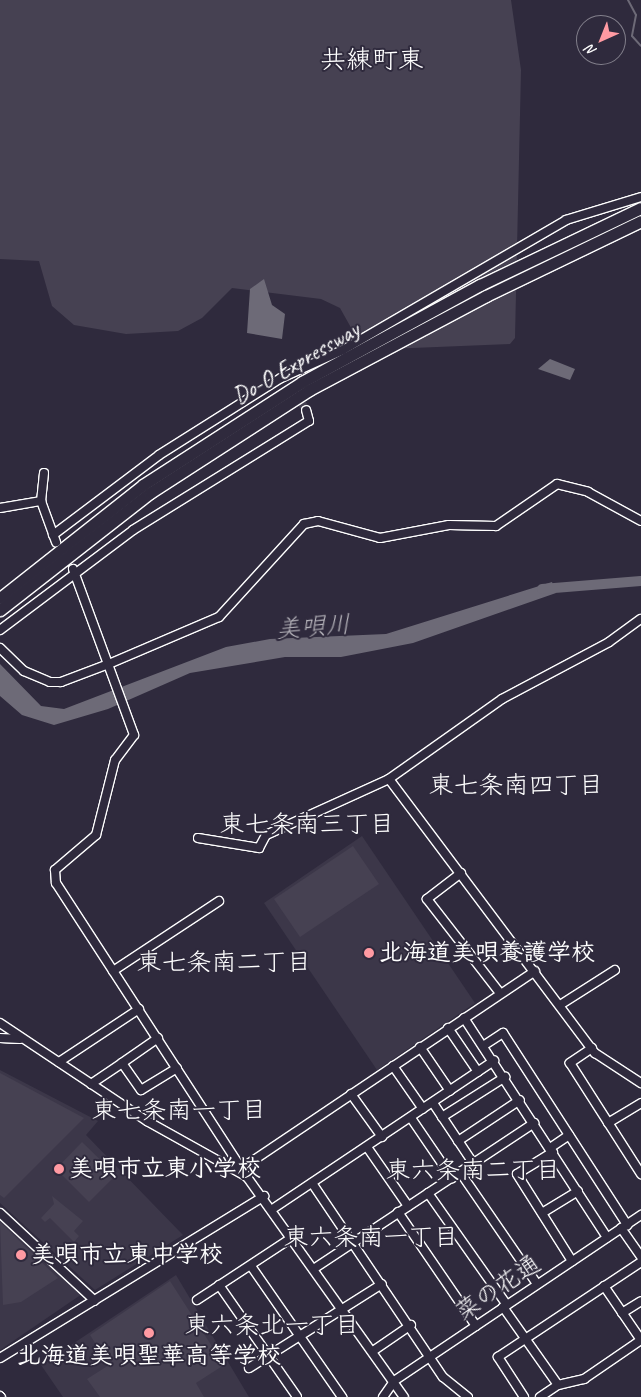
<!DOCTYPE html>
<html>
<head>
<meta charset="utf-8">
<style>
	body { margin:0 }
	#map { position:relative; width:641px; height:1397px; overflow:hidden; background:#2f2a3d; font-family:Caveat,"Klee One",sans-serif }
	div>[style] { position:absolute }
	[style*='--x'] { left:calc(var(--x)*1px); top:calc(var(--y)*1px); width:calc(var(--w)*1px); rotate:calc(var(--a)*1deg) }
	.built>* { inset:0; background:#3c3749 }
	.green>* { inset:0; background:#464152 }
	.water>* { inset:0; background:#6d6a77 }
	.stream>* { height:2px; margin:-1px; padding:0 1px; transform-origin:1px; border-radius:1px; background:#6d6a77 }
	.river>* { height:10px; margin:-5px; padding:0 5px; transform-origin:5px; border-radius:5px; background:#6d6a77 }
	.minor-tunnel>* { height:8px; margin-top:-4px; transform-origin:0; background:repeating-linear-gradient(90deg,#443f50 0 8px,transparent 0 12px) }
	.roads { filter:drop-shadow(1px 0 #fff) drop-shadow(-1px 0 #fff) drop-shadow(0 1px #fff) drop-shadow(0 -1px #fff) }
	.minor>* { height:8px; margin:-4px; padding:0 4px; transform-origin:4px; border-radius:4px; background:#2f2a3d }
	.highway>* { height:11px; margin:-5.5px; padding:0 5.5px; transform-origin:5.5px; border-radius:5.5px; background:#2f2a3d }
	.dots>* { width:14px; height:14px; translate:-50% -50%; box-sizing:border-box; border:2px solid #2f2a3d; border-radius:50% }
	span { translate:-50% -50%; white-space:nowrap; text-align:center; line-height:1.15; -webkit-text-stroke:4px #2f2a3d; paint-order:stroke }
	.street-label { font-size:24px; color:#fff }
	.poi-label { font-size:24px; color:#fff; font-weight:700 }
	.left { translate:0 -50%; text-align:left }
	.water-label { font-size:25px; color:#b6b4bb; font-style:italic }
	.neighbourhood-label { font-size:25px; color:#fff }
	.quarter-label { font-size:26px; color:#fff }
	.north { position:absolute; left:576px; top:15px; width:50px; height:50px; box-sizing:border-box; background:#2f2a3d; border:1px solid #827f8b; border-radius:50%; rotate:224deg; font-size:14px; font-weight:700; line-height:20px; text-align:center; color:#fff }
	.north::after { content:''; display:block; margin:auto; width:18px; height:22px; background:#ff9aa2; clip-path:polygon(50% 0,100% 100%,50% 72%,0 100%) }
</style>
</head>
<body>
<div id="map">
	<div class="built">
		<div style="clip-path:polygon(362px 836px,475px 1003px,377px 1070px,264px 903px)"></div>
		<div style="clip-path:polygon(0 1070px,98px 1121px,86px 1135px,183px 1235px,95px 1290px,0 1203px)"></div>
		<div style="clip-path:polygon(0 1217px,82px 1294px,0 1350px)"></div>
		<div style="clip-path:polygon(176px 1275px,249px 1397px,63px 1397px,41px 1365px)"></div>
	</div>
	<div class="green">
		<div style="clip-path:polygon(0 0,511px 0,521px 70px,515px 338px,510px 344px,388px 349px,354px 333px,340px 308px,321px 299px,232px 288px,202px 318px,178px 331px,126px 334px,74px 325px,52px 306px,39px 261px,0 259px)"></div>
		<div style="clip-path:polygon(353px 846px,379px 884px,300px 937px,274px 899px)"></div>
		<div style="clip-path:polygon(0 1073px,84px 1118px,4px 1198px,0 1195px)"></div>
		<div style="clip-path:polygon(82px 1142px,116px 1175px,89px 1202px,56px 1169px)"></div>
		<div style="clip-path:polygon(52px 1196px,83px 1221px,74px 1231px,79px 1236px,74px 1242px,50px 1218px,45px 1222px,41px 1218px,54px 1204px)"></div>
		<div style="clip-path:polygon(0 1222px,58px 1278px,21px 1302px,3px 1305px)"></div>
		<div style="clip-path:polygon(170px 1281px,224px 1365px,196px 1383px,204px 1397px,100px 1397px,87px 1379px,109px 1365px,90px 1335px)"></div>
	</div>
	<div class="water">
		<div style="clip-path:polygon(264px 279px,272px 305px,285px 314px,282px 339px,247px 333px,250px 289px)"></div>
		<div style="clip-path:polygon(550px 359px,575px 369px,570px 380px,538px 369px)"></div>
		<div style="clip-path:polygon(552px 582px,556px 593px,413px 643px,341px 657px,285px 657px,190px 673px,108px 709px,54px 725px,22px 715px,0 696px,0 664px,41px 706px,64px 709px,226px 647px,270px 639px,386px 634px)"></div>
	</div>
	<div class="stream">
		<div style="--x:628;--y:0;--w:17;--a:62"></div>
		<div style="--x:636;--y:15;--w:21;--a:101"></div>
		<div style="--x:632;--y:36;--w:13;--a:48"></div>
	</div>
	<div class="river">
		<div style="--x:542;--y:589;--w:99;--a:-4.6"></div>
	</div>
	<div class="minor-tunnel">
		<div style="--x:296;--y:393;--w:20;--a:60"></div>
	</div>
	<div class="roads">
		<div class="minor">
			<div style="--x:44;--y:473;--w:28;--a:96"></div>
			<div style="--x:41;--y:501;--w:44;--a:69.9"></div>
			<div style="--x:0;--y:508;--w:42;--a:-9.7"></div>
			<div style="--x:53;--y:535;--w:133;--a:-37"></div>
			<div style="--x:159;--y:455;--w:144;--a:-32.3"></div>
			<div style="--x:281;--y:378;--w:68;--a:-24.3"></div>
			<div style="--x:343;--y:350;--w:258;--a:-30.2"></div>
			<div style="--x:566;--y:220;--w:78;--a:-17"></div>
			<div style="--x:73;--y:569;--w:177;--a:69.8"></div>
			<div style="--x:134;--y:735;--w:31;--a:127"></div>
			<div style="--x:115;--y:760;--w:77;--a:104.2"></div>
			<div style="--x:96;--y:835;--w:54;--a:139.5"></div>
			<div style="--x:55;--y:870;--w:13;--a:86"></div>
			<div style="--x:56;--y:883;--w:351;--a:57"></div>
			<div style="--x:247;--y:1177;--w:270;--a:54.5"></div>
			<div style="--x:0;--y:630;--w:166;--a:-36.9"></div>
			<div style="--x:133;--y:530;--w:207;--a:-31.8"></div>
			<div style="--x:309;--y:421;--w:11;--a:-105"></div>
			<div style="--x:0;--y:648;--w:33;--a:44"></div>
			<div style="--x:24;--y:671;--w:28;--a:23"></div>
			<div style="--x:50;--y:682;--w:11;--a:0"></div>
			<div style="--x:61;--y:682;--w:53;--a:-20.8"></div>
			<div style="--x:111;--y:663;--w:117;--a:-23.1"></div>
			<div style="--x:219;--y:617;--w:126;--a:-47.6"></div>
			<div style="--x:304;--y:524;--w:14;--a:-12"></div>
			<div style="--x:318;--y:521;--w:64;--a:15.3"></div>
			<div style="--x:380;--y:538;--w:70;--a:-10.7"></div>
			<div style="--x:449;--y:525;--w:47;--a:1.2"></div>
			<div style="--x:496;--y:526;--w:74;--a:-34.5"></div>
			<div style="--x:557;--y:484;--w:32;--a:14"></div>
			<div style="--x:588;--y:492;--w:60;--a:28.7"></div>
			<div style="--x:389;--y:779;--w:343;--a:53.1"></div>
			<div style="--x:595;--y:1053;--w:55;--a:33.1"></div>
			<div style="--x:198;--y:838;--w:62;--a:9.3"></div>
			<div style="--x:259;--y:848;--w:15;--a:-62"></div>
			<div style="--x:266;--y:835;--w:135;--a:-24.5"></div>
			<div style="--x:389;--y:779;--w:138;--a:-35.3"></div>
			<div style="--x:502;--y:699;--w:121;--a:-28"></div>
			<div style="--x:609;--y:642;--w:39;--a:-36"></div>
			<div style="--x:461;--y:873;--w:43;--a:142.6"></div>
			<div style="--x:427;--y:899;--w:119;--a:52.2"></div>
			<div style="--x:113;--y:971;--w:127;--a:-33.4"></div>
			<div style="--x:560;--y:1005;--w:65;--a:-32.5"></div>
			<div style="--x:464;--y:1018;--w:262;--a:56.9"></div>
			<div style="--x:0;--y:1023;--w:177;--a:33.7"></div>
			<div style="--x:147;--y:1121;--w:115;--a:29.2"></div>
			<div style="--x:448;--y:1028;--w:53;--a:55.7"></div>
			<div style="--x:0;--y:1038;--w:20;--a:3"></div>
			<div style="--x:158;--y:1038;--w:44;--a:145.2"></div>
			<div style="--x:122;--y:1063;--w:33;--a:55"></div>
			<div style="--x:141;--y:1090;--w:42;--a:-31.4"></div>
			<div style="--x:483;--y:1046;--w:24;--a:-33"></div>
			<div style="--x:503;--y:1033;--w:229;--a:57.1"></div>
			<div style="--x:420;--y:1047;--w:53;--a:55.7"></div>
			<div style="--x:592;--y:1048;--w:27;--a:146"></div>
			<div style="--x:570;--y:1063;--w:132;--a:57.4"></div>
			<div style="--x:59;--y:1062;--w:96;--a:-33.5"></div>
			<div style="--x:393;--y:1066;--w:52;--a:55.1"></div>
			<div style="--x:91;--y:1084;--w:37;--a:-34"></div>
			<div style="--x:351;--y:1094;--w:53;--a:54.2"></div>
			<div style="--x:433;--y:1103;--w:72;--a:56.3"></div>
			<div style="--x:442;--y:1117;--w:75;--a:-32.4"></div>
			<div style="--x:411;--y:1118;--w:73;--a:55.7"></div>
			<div style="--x:608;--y:1123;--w:39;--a:-31"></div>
			<div style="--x:458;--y:1141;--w:74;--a:-33.5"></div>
			<div style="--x:367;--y:1147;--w:72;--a:55.2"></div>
			<div style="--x:550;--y:1148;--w:23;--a:-34"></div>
			<div style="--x:553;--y:1152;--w:42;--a:148.6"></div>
			<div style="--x:517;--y:1174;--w:103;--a:57.7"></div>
			<div style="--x:242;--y:1168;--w:353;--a:-33.9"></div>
			<div style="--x:460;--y:1172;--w:136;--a:55.5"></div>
			<div style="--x:312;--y:1183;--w:234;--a:56"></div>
			<div style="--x:443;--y:1377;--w:32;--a:39"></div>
			<div style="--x:428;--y:1193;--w:137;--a:54.8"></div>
			<div style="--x:274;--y:1208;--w:265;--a:-33.8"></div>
			<div style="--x:398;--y:1212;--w:138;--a:55.6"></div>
			<div style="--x:0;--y:1213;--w:129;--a:42.8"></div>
			<div style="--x:542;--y:1213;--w:42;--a:-31.4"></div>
			<div style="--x:621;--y:1228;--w:35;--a:55"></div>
			<div style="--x:251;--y:1266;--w:160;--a:55.2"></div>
			<div style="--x:315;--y:1268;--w:263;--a:-33.5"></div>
			<div style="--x:219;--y:1285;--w:136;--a:55.1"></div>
			<div style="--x:604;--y:1286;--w:65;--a:55.6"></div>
			<div style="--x:197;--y:1300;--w:115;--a:-33.3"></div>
			<div style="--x:503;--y:1307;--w:95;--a:54.8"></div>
			<div style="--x:622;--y:1313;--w:22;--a:-32"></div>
			<div style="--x:373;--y:1351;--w:46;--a:-34.4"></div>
			<div style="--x:0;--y:1358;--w:310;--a:-31.5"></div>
			<div style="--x:249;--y:1368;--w:157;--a:-32.3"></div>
			<div style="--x:0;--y:1396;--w:1;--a:45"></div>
			<div style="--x:383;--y:1397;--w:19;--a:-55"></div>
			<div style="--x:394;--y:1381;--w:298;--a:-33.9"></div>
			<div style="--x:524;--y:1397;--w:48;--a:-123"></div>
			<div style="--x:498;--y:1357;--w:172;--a:-33.6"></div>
			<div style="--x:540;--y:1397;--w:22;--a:-34"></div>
			<div style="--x:558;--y:1385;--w:27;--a:-13"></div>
			<div style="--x:584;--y:1379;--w:69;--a:-34.4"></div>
		</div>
		<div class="highway">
			<div style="--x:0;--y:598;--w:182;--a:-38.3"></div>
			<div style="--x:143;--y:485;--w:189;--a:-32.9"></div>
			<div style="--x:302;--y:382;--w:203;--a:-28.6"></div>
			<div style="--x:480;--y:285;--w:178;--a:-25.6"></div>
			<div style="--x:0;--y:610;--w:190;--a:-38"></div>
			<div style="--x:150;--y:493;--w:189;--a:-32.9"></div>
			<div style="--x:309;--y:390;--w:200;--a:-28"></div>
			<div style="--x:486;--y:296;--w:172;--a:-25.8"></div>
		</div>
	</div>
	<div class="dots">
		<div style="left:369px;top:953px;background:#ff9aa2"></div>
		<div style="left:59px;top:1169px;background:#ff9aa2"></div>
		<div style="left:21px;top:1255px;background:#ff9aa2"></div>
		<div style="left:149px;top:1333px;background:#ff9aa2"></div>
	</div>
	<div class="street-label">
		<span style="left:296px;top:363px;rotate:-30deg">Do-O Expressway</span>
		<span style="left:498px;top:1288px;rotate:-34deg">菜の花通</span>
	</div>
	<div class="poi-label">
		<span class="left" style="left:379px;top:953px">北海道美唄養護学校</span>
		<span class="left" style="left:69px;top:1169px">美唄市立東小学校</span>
		<span class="left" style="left:31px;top:1255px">美唄市立東中学校</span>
		<span style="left:149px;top:1356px">北海道美唄聖華高等学校</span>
	</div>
	<div class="water-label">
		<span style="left:313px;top:627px;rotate:-4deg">美唄川</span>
	</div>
	<div class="neighbourhood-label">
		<span style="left:516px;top:785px">東七条南四丁目</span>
		<span style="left:307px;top:824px">東七条南三丁目</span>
		<span style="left:224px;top:962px">東七条南二丁目</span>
		<span style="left:179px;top:1110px">東七条南一丁目</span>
		<span style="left:473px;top:1170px">東六条南二丁目</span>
		<span style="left:371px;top:1237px">東六条南一丁目</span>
		<span style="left:272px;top:1325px">東六条北一丁目</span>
	</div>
	<div class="quarter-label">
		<span style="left:372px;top:60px">共練町東</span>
	</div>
	<div class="north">N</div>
</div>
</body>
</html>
